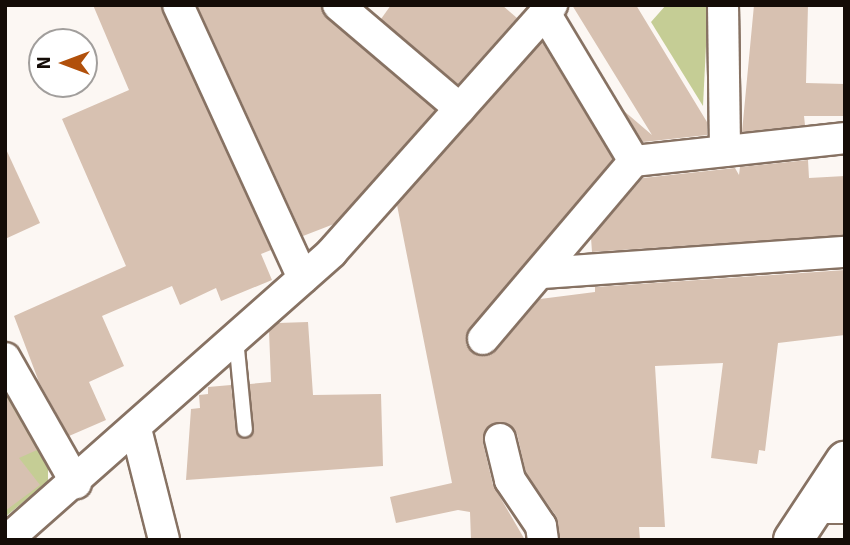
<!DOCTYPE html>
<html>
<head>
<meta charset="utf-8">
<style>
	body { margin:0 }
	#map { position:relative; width:850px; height:545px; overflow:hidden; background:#fcf7f3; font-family:Signika,sans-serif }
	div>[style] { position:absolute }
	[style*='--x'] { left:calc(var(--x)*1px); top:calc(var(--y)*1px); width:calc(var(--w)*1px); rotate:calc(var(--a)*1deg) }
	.green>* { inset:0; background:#c5cd95 }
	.building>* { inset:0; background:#d7c1b1 }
	.roads { filter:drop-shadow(2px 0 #877263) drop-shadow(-2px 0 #877263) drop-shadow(0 2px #877263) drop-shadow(0 -2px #877263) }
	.service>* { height:14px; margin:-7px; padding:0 7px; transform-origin:7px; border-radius:7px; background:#fff }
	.minor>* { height:30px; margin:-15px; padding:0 15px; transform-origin:15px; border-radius:15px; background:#fff }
	.primary>* { height:38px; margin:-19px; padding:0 19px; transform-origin:19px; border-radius:19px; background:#fff }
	span { translate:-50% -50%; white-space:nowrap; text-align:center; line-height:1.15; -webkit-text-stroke:7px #fff; paint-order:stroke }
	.frame { position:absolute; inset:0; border:7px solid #140c07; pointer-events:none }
	.north { position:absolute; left:28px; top:28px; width:70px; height:70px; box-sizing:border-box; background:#fff; border:2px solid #a19e9c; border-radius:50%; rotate:270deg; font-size:19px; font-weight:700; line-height:28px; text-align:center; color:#140c07 }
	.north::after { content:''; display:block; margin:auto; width:24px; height:32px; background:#b1500b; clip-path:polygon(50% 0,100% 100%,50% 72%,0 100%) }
</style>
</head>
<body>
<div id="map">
	<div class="green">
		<div style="clip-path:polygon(666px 5px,708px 5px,703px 106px,651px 22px)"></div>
		<div style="clip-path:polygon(5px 378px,48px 453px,48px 482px,5px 517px)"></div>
	</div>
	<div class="building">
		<div style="clip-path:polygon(93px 5px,161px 5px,271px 250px,261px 254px,272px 280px,221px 301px,216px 288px,180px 305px,172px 286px,102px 316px,124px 366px,89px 382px,106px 420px,69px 436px,39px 382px,14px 316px,126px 266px,62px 119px,129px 90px)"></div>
		<div style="clip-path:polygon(197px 5px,321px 5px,327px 18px,435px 110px,334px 224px,303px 236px)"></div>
		<div style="clip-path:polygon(391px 5px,502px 5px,517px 18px,458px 84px,381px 19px)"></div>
		<div style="clip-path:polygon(572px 5px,636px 5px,707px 122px,707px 135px,643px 142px,624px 111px,652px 135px)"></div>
		<div style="clip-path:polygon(754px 5px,808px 5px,806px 83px,845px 84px,845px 116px,804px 116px,805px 125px,742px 132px)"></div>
		<div style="clip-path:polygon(542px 42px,613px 159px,470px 328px,466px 344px,472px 353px,496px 351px,540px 299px,595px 292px,595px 287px,845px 270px,845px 335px,778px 343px,765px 451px,759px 450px,757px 464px,711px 458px,723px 363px,655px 366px,665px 527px,639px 527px,640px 540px,560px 540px,556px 516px,526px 473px,517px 434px,504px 422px,487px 427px,483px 443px,493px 485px,525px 540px,471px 540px,470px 512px,458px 510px,396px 523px,390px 497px,452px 483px,397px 205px)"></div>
		<div style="clip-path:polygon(5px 147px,40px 223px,5px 239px)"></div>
		<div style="clip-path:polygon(808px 160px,809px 178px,845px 176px,845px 235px,592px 252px,591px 238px,643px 178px,735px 168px,739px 175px,740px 167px)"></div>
		<div style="clip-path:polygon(308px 322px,313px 395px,381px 394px,383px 466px,186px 480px,191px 409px,200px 408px,199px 395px,208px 394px,208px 387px,231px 385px,236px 432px,250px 438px,250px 384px,271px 382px,269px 331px,278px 323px)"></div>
		<div style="clip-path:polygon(5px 394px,37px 450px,19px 458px,40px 485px,5px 511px)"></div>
	</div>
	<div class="roads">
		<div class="service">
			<div style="--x:236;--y:339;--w:91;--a:84.4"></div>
		</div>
		<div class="minor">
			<div style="--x:178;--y:5;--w:300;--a:65.4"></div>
			<div style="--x:338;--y:5;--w:160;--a:40.4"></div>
			<div style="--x:723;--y:5;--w:146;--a:89.2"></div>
			<div style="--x:545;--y:13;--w:173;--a:59"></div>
			<div style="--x:634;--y:161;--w:212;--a:-6.2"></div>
			<div style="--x:543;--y:273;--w:303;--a:-4"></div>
			<div style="--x:483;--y:339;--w:233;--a:-49.7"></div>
			<div style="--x:5;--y:358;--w:144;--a:60.4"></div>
			<div style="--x:136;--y:429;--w:114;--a:75.8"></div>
			<div style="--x:500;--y:439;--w:42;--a:76.3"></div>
			<div style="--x:510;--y:480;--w:55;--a:56"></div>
			<div style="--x:541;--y:526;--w:14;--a:82"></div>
			<div style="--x:814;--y:508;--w:31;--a:0"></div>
			<div style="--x:7;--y:540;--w:434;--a:-41.5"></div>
			<div style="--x:332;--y:252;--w:331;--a:-48.3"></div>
		</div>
		<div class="primary">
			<div style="--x:793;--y:540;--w:95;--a:-56.6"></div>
		</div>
	</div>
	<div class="frame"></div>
	<div class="north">N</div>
</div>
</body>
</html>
